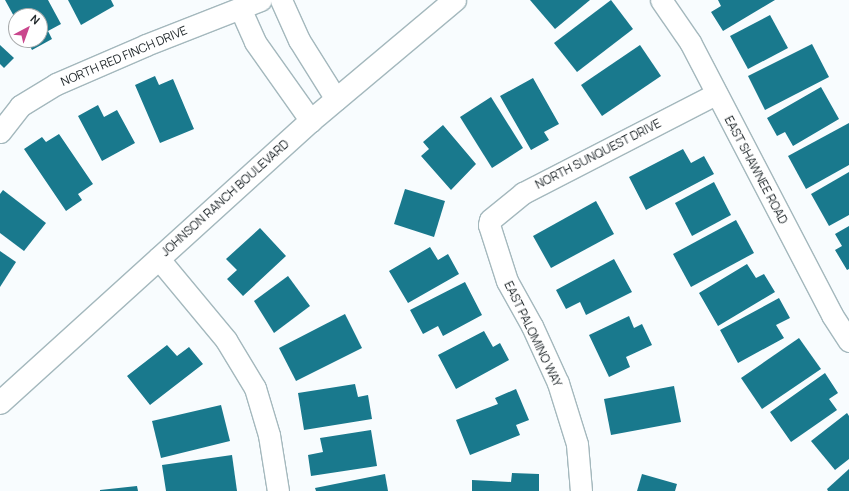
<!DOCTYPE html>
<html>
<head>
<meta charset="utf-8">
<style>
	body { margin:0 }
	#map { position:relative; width:849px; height:491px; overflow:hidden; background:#f8fcfe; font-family:Manrope,sans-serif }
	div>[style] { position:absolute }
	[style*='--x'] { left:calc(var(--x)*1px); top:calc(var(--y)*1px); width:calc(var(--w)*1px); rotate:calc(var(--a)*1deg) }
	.building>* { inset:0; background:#19798d }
	.roads { filter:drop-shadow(1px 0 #a4b8bd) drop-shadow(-1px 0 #a4b8bd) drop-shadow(0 1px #a4b8bd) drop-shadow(0 -1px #a4b8bd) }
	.street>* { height:21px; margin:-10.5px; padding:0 10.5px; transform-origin:10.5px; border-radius:10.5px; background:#fff }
	.secondary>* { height:22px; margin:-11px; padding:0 11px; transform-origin:11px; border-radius:11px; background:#fff }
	span { translate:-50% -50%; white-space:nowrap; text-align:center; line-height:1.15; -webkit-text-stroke:4px #fff; paint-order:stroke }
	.street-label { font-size:12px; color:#242b2e }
	.north { position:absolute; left:8px; top:8px; width:40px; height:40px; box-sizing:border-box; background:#fff; border:1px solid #a7aaab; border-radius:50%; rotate:41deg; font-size:11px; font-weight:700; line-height:16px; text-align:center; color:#242b2e }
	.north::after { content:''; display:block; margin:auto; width:14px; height:18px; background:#ca478d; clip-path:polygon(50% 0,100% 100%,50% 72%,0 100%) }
</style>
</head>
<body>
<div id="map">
	<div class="building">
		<div style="clip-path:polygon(5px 0,48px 0,61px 24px,48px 31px,52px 39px,32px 50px,27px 40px,40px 40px,40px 16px,16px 16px,16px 20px)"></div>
		<div style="clip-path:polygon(68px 0,111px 0,114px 6px,81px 25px)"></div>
		<div style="clip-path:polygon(530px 0,590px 0,555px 29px)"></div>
		<div style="clip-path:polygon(611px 0,633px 29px,577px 72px,554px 43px)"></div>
		<div style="clip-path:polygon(718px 0,775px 0,723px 31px,711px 12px,721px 6px)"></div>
		<div style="clip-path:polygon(770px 15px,788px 48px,748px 69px,730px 36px)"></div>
		<div style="clip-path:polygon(812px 44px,829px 77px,765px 110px,748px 76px)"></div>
		<div style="clip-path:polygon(0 45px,14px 58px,4px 68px,0 64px)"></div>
		<div style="clip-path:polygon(640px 45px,661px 76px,602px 116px,581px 85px)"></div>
		<div style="clip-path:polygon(155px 76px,159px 85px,173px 79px,194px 129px,160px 143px,135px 85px)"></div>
		<div style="clip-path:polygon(533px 78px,559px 124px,544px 132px,549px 140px,531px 150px,500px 96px)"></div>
		<div style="clip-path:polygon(821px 87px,839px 119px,793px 146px,785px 132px,777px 136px,767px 118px)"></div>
		<div style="clip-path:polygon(491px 97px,523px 148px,492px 168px,460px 117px)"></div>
		<div style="clip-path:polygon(98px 105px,104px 117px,117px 110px,135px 143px,102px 161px,78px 116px)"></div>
		<div style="clip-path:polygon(849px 123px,849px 165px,806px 189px,788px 156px)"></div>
		<div style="clip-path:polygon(443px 125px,476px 164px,451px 190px,421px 156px,429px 149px,423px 142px)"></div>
		<div style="clip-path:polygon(59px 134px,93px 184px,78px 194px,82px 200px,66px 211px,24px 149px,42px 137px,46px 142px)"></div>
		<div style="clip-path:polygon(683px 149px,691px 163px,704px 156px,714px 174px,646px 210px,629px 177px)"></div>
		<div style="clip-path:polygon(849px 172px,849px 215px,829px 226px,811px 194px)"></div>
		<div style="clip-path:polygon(714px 182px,731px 215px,692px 236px,675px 203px)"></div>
		<div style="clip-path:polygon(405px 189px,445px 201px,434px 237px,394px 224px)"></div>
		<div style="clip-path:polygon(3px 190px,46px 223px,24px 251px,0 233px,0 194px)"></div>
		<div style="clip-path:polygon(596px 201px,614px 234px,551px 268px,533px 236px)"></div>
		<div style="clip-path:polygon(736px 220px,754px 253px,691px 287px,673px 254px)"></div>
		<div style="clip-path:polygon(849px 226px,849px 269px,847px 270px,835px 250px,842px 246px,835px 234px)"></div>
		<div style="clip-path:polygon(260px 228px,286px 256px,243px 296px,227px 279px,237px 270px,226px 259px)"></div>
		<div style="clip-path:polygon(430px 247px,438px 260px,448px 254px,459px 274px,408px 303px,389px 271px)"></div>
		<div style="clip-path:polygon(0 251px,16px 262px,0 287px)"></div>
		<div style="clip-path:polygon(614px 259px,632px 292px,586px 315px,580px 302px,566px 309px,556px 290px)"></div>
		<div style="clip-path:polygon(747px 264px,756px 278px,764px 274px,775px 292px,718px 326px,699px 293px)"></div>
		<div style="clip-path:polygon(288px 276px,310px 306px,274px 333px,254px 301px)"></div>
		<div style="clip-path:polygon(465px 282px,482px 315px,443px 336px,438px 326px,423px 334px,410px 310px)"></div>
		<div style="clip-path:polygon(779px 298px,790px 318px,776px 325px,784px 338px,738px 363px,720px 330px)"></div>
		<div style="clip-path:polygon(345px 314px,362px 348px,296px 381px,279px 348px)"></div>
		<div style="clip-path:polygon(629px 316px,634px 328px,642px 324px,652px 345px,626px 357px,630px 367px,609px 377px,589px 335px)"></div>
		<div style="clip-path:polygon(484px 331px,493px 347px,500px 343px,509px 360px,456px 389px,438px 355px)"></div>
		<div style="clip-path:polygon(799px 338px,821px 369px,762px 409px,741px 378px)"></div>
		<div style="clip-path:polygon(167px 345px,177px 356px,189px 347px,203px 364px,150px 405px,127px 376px)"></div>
		<div style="clip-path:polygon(825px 373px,838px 393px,829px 399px,837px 410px,791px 442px,770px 412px)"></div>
		<div style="clip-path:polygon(355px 384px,358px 397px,368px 395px,372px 419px,304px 430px,298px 393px)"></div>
		<div style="clip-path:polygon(674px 386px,681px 422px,611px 435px,604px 399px)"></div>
		<div style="clip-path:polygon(516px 389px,529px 420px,516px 425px,520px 435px,470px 455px,456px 420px,498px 404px,495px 398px)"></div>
		<div style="clip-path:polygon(221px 405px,230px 441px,161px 458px,152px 421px)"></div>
		<div style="clip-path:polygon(847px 413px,849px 416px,849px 459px,835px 470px,811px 441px)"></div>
		<div style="clip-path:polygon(371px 430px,377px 466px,311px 476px,308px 455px,323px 452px,320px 438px)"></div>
		<div style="clip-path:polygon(232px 455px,237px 491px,166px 491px,162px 465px)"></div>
		<div style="clip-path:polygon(849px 469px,849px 491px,828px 491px,827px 489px)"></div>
		<div style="clip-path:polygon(512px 473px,539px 474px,539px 491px,472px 491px,472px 480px,511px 482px)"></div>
		<div style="clip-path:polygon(385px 474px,388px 491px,316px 491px,315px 488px)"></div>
		<div style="clip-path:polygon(642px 474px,677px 484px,675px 491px,637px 491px)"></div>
		<div style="clip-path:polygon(137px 486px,138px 491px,100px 491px,100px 490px)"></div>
	</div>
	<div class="roads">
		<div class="street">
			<div style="--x:281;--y:0;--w:44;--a:65.8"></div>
			<div style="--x:299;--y:40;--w:70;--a:57.9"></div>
			<div style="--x:661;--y:0;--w:51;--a:55.4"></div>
			<div style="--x:690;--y:42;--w:308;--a:62.5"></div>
			<div style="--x:832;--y:315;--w:31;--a:57"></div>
			<div style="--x:240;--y:8;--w:37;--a:66"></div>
			<div style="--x:255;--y:42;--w:97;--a:54.7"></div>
			<div style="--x:0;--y:132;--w:33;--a:-52"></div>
			<div style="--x:20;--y:106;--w:42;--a:-31.4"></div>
			<div style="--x:56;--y:84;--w:98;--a:-23.4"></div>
			<div style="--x:146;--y:45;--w:123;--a:-21.4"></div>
			<div style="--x:158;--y:258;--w:107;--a:50.3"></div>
			<div style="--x:226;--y:340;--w:56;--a:58.9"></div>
			<div style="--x:255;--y:388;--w:49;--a:73.4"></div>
			<div style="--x:269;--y:435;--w:57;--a:80.9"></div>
			<div style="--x:581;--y:491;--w:47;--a:-94.9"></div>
			<div style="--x:577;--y:444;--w:64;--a:-107.3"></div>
			<div style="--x:558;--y:383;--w:63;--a:-114.5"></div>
			<div style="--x:532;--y:326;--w:51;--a:-119.1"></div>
			<div style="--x:507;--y:281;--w:59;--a:-107.8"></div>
			<div style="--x:489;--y:225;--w:5;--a:-79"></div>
			<div style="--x:490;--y:220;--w:43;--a:-39.3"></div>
			<div style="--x:523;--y:193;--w:217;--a:-27.2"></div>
		</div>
		<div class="secondary">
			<div style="--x:0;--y:403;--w:420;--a:-42.2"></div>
			<div style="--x:311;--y:121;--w:188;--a:-40"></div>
		</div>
	</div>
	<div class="street-label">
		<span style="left:124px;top:56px;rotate:-23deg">NORTH RED FINCH DRIVE</span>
		<span style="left:598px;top:154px;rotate:-27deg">NORTH SUNQUEST DRIVE</span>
		<span style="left:756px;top:170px;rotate:62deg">EAST SHAWNEE ROAD</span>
		<span style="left:225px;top:198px;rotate:-42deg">JOHNSON RANCH BOULEVARD</span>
		<span style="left:533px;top:334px;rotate:64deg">EAST PALOMINO WAY</span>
	</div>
	<div class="north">N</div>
</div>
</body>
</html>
